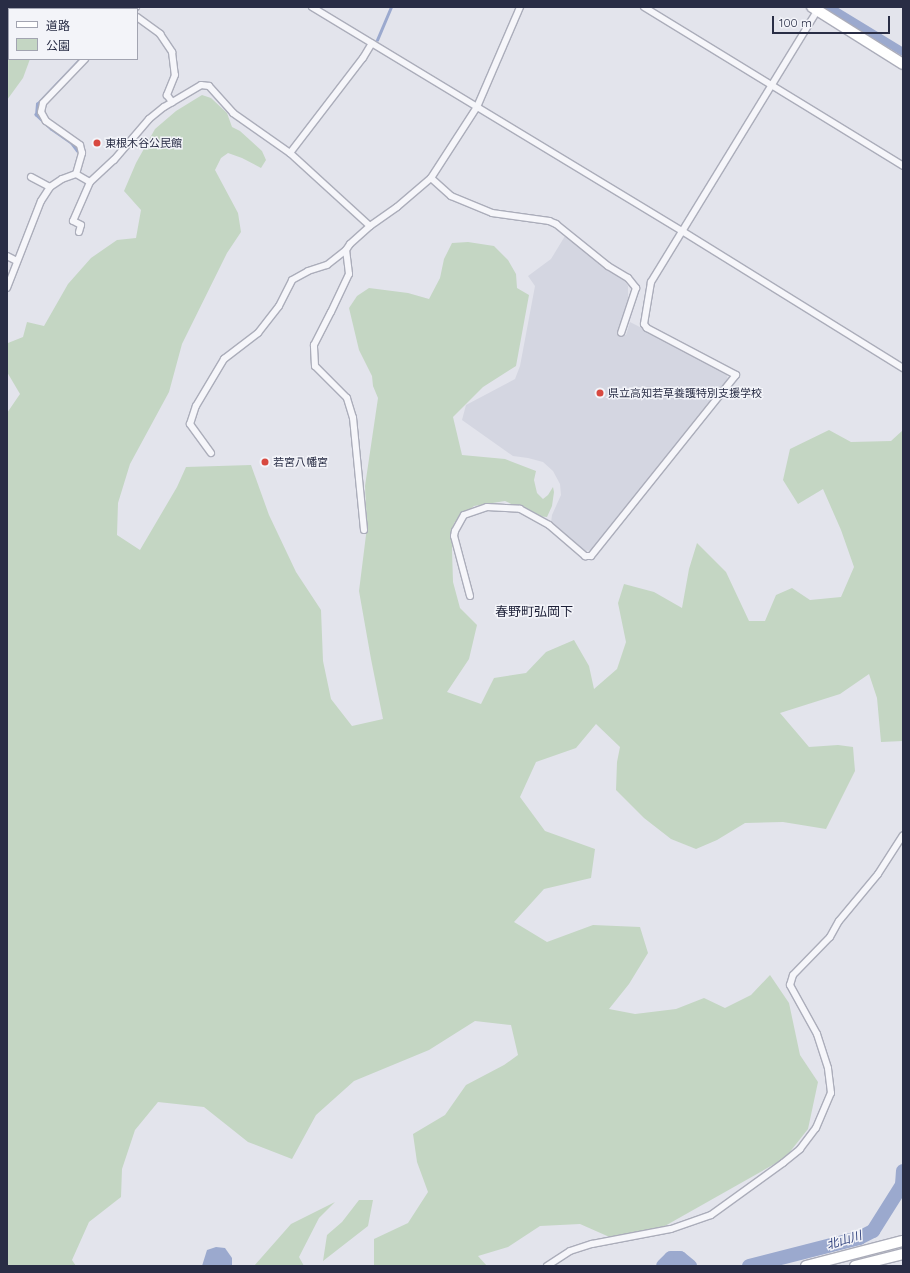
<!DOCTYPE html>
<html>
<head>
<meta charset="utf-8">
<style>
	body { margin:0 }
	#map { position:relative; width:910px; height:1273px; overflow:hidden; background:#e3e4ec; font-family:Quicksand,"Noto Sans JP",sans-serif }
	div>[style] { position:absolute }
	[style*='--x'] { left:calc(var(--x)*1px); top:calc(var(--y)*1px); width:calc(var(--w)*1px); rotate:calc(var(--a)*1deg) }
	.built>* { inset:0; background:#d4d6e1 }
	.green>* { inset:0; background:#c4d6c3 }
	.water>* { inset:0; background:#9ba9ce }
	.stream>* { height:2.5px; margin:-1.25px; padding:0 1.25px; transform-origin:1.25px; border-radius:1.25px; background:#9ba9ce }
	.canal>* { height:8px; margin:-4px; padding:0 4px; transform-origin:4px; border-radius:4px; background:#9ba9ce }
	.river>* { height:14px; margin:-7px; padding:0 7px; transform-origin:7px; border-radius:7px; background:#9ba9ce }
	.roads { filter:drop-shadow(1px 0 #abadba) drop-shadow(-1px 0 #abadba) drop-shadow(0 1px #abadba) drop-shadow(0 -1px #abadba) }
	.minor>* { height:6px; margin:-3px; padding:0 3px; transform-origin:3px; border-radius:3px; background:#f6f6fa }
	.primary>* { height:10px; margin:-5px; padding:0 5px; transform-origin:5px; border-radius:5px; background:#fff }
	.trunk>* { height:10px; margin:-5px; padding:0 5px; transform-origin:5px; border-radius:5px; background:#fff }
	.dots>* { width:11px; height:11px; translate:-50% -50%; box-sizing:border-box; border:2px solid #f3f4f9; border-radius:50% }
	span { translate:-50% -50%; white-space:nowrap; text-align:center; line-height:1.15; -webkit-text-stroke:3px #f3f4f9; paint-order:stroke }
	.poi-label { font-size:11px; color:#292d45 }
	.left { translate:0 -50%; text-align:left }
	.water-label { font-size:12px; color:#30427d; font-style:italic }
	.quarter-label { font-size:13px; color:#1b1e36 }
	.frame { position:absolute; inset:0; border:8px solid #292d45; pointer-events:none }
	.legend { position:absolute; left:8px; top:8px; width:130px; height:52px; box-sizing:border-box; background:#f3f4f9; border:1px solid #a2a4b1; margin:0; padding:5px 7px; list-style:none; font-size:12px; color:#292d45 }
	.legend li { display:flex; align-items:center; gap:8px; height:20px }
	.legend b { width:20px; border:1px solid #a2a4b1 }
	.scale { position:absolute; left:772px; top:16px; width:118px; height:18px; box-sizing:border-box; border:2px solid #292d45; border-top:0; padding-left:5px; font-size:12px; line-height:14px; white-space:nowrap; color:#292d45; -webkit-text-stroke:3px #f3f4f9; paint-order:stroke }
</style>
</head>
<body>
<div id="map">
	<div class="built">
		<div style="clip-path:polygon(565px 236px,608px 270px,624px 280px,628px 286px,628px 299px,618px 331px,626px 335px,630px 322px,726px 371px,728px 380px,722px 388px,717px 389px,713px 394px,718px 392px,592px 550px,584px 551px,551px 523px,552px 515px,561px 495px,560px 484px,553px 471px,543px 462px,528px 458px,513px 456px,462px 420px,466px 405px,515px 379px,520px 366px,535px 286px,528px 276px,551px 259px)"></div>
	</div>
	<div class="green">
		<div style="clip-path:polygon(7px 27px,9px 28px,9px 59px,30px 59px,23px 78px,7px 100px)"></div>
		<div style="clip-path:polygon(202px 95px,211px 98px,227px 113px,232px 127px,240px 131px,262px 151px,266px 160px,261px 168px,242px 158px,228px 153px,221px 158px,215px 170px,238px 213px,241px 232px,227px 253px,182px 344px,169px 392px,130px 464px,118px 503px,117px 535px,140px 550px,177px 487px,186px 467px,251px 465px,269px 515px,296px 572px,321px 610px,323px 661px,331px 699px,352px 726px,383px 719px,371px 659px,359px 591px,367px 527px,365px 486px,378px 398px,373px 386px,372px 376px,359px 350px,349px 308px,357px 296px,369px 288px,408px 293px,429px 299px,440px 278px,444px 259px,452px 243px,468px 242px,494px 246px,508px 260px,516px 274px,517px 288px,529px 295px,516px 366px,483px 387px,453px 417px,462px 455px,505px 459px,536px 471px,534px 480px,537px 493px,543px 499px,548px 495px,553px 487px,554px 492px,552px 506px,547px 517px,537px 516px,505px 501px,474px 506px,454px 523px,452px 550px,453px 582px,460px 608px,477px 625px,469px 659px,447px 692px,481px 704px,494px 678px,526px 673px,546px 652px,574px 640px,589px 666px,594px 689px,617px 669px,626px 642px,618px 603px,624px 584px,654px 592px,682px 608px,689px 569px,697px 543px,726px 572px,749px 621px,765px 621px,776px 595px,792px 588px,810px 600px,841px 597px,854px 567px,841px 530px,823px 489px,798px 504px,783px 480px,790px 449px,829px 430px,851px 442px,891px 441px,903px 430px,903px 741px,881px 742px,877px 698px,869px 674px,840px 694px,780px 713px,809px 747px,838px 745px,853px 747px,855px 771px,826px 829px,783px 822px,745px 823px,717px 840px,696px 849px,671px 839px,644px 818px,616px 790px,617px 762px,620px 747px,596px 724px,576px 748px,536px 762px,520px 797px,545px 831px,595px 849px,591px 878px,544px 889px,514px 922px,547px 942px,593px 925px,640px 927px,648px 953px,629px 984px,609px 1009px,635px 1014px,676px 1009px,704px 998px,725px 1008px,751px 995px,770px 975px,789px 1003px,800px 1055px,818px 1082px,808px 1129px,785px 1158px,656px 1231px,614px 1239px,580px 1224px,540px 1226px,508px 1247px,478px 1256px,487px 1266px,374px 1266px,374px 1239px,408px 1223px,428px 1192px,417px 1162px,413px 1134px,445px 1115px,466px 1085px,504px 1065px,518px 1055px,511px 1025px,475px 1021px,429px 1050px,354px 1081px,316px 1115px,292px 1159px,248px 1142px,204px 1107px,158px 1102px,135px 1130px,122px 1169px,121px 1197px,89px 1222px,72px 1260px,76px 1266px,7px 1266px,7px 413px,20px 394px,7px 372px,7px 346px,8px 343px,23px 337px,27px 322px,44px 326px,68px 284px,91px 258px,117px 240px,136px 238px,141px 210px,124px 191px,136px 163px,155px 129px,176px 111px)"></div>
		<div style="clip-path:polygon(359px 1200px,373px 1200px,368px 1226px,323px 1261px,327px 1235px,342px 1222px)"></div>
		<div style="clip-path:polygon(335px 1202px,319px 1218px,299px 1257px,304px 1266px,254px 1266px,291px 1224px)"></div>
	</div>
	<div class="water">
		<div style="clip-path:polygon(216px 1247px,225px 1248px,232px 1258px,232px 1266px,202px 1266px,207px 1250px)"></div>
	</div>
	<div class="stream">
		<div style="--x:127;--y:9;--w:3;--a:-45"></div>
		<div style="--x:377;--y:40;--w:36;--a:-67"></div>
		<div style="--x:77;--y:151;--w:10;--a:-127"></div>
		<div style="--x:71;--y:143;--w:24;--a:-145"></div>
		<div style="--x:51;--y:129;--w:21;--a:-137"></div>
		<div style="--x:36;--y:115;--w:11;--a:-85"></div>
		<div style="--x:37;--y:104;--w:62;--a:-46.3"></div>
	</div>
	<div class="canal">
		<div style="--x:829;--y:7;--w:87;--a:31.3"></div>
	</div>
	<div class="river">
		<div style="--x:663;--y:1266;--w:11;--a:-45"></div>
		<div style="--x:671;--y:1258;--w:9;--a:0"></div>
		<div style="--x:680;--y:1258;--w:13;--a:39"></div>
		<div style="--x:749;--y:1266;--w:114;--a:-14.3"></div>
		<div style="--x:859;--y:1238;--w:16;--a:-27"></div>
		<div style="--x:873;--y:1231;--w:54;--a:-57.8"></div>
		<div style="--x:902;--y:1185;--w:14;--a:-86"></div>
	</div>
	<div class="roads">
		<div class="minor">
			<div style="--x:312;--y:7;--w:433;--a:31.2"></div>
			<div style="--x:682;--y:231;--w:260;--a:31.8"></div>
			<div style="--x:644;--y:7;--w:304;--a:31.5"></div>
			<div style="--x:56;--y:9;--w:2;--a:-90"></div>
			<div style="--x:134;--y:9;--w:3;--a:-45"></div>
			<div style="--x:137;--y:17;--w:29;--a:36"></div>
			<div style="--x:160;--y:34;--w:22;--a:56"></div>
			<div style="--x:172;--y:52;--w:23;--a:83"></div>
			<div style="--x:175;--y:75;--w:22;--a:112"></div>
			<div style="--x:167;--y:95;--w:9;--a:54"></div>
			<div style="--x:290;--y:153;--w:120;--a:-52.5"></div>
			<div style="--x:363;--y:58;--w:17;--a:-59"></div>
			<div style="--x:76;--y:174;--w:22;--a:-74"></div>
			<div style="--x:82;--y:153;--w:8;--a:-104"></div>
			<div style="--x:80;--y:145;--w:42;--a:-144.8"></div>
			<div style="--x:46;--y:121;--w:10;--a:-119"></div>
			<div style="--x:41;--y:112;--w:9;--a:-77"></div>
			<div style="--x:43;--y:103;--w:61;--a:-46.3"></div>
			<div style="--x:31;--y:177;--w:21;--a:28"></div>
			<div style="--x:431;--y:178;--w:27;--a:42"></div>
			<div style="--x:451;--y:196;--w:44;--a:22.5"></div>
			<div style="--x:492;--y:213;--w:58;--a:8"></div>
			<div style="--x:549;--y:221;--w:8;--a:23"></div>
			<div style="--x:556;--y:224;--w:67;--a:38.9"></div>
			<div style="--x:608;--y:266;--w:23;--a:31"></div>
			<div style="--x:628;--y:278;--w:13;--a:51"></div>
			<div style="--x:636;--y:288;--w:47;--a:108.4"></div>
			<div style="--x:79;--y:232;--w:7;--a:-74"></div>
			<div style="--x:81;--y:225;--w:9;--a:-153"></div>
			<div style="--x:73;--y:221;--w:43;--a:-66.4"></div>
			<div style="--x:7;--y:256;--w:11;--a:27"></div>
			<div style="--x:7;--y:288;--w:93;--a:-68.7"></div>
			<div style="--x:41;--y:201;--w:17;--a:-57"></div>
			<div style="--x:50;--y:187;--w:14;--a:-34"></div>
			<div style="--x:62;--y:179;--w:15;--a:-20"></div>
			<div style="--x:76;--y:174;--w:16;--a:30"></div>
			<div style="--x:90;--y:182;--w:33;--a:-43"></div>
			<div style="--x:114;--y:160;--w:54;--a:-49.5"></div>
			<div style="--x:149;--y:119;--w:19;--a:-39"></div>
			<div style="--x:164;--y:107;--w:43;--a:-30.7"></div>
			<div style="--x:201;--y:85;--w:8;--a:7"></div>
			<div style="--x:209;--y:86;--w:36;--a:48"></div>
			<div style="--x:233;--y:113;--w:70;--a:35.1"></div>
			<div style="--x:290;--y:153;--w:108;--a:42.4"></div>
			<div style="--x:211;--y:453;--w:36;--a:-126"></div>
			<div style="--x:190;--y:424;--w:19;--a:-72"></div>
			<div style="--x:196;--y:406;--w:55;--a:-59.2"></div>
			<div style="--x:224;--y:359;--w:43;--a:-37.4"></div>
			<div style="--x:258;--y:333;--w:34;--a:-52"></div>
			<div style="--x:279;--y:306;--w:29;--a:-63"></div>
			<div style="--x:292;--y:280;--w:18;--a:-29"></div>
			<div style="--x:308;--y:271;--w:20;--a:-18"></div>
			<div style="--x:327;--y:265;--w:24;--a:-38"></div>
			<div style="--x:364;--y:530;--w:113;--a:-95.6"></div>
			<div style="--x:353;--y:418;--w:21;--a:-107"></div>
			<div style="--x:347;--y:398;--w:45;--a:-135"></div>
			<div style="--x:315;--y:366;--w:21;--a:-93"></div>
			<div style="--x:314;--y:345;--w:37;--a:-63"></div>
			<div style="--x:331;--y:312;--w:42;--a:-64.7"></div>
			<div style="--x:349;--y:274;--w:24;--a:-97"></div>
			<div style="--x:346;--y:250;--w:7;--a:-56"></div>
			<div style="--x:350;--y:244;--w:27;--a:-42"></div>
			<div style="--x:370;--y:226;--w:33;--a:-35"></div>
			<div style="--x:397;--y:207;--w:45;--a:-40.5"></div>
			<div style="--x:431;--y:178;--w:85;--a:-57.1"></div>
			<div style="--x:477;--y:107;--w:109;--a:-66.7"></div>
			<div style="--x:470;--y:596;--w:62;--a:-104.9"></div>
			<div style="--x:454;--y:536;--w:5;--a:-79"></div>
			<div style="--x:455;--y:531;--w:18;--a:-61"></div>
			<div style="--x:464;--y:515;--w:24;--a:-19"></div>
			<div style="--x:487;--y:507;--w:33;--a:3"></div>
			<div style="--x:520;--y:509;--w:33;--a:29"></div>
			<div style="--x:549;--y:525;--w:48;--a:40.7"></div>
			<div style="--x:585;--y:556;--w:6;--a:0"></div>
			<div style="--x:591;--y:556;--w:232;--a:-51.3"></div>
			<div style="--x:736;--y:375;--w:101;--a:-152.2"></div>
			<div style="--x:647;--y:328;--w:5;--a:-127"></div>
			<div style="--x:644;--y:324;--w:43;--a:-80.5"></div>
			<div style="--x:651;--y:282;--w:318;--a:-58.5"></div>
			<div style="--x:547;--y:1266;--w:27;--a:-33"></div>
			<div style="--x:570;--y:1251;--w:23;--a:-18"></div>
			<div style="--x:592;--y:1244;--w:80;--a:-10.8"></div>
			<div style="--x:671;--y:1229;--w:42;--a:-19.3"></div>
			<div style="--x:711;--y:1215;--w:89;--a:-35.8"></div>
			<div style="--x:783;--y:1163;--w:22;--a:-39"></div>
			<div style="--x:800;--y:1149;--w:26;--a:-53"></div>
			<div style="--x:816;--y:1128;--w:38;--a:-67"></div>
			<div style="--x:831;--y:1093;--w:25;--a:-97"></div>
			<div style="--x:828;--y:1068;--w:36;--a:-108"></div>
			<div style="--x:817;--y:1034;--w:56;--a:-118.9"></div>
			<div style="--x:790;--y:985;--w:10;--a:-73"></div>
			<div style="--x:793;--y:975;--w:53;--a:-45.8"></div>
			<div style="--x:830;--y:937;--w:18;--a:-61"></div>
			<div style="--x:839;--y:921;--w:61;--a:-50.3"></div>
			<div style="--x:878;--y:874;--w:46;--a:-57.3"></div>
		</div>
		<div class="primary">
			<div style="--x:812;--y:7;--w:107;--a:32.1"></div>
		</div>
		<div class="trunk">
			<div style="--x:806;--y:1266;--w:100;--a:-14.5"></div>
			<div style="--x:855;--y:1266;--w:49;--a:-14"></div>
		</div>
	</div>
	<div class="dots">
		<div style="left:97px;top:143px;background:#d84940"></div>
		<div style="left:600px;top:393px;background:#d84940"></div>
		<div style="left:265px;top:462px;background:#d84940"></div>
	</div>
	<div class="poi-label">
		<span class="left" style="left:105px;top:143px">東根木谷公民館</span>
		<span class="left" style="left:608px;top:393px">県立高知若草養護特別支援学校</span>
		<span class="left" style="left:273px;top:462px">若宮八幡宮</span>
	</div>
	<div class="water-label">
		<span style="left:844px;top:1240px;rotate:-17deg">北山川</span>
	</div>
	<div class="quarter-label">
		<span style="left:534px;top:611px">春野町弘岡下</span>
	</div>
	<div class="frame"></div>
	<ul class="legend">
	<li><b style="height:5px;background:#fff"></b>道路</li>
	<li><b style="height:11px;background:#c4d6c3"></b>公園</li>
	</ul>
	<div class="scale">100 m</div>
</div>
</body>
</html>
